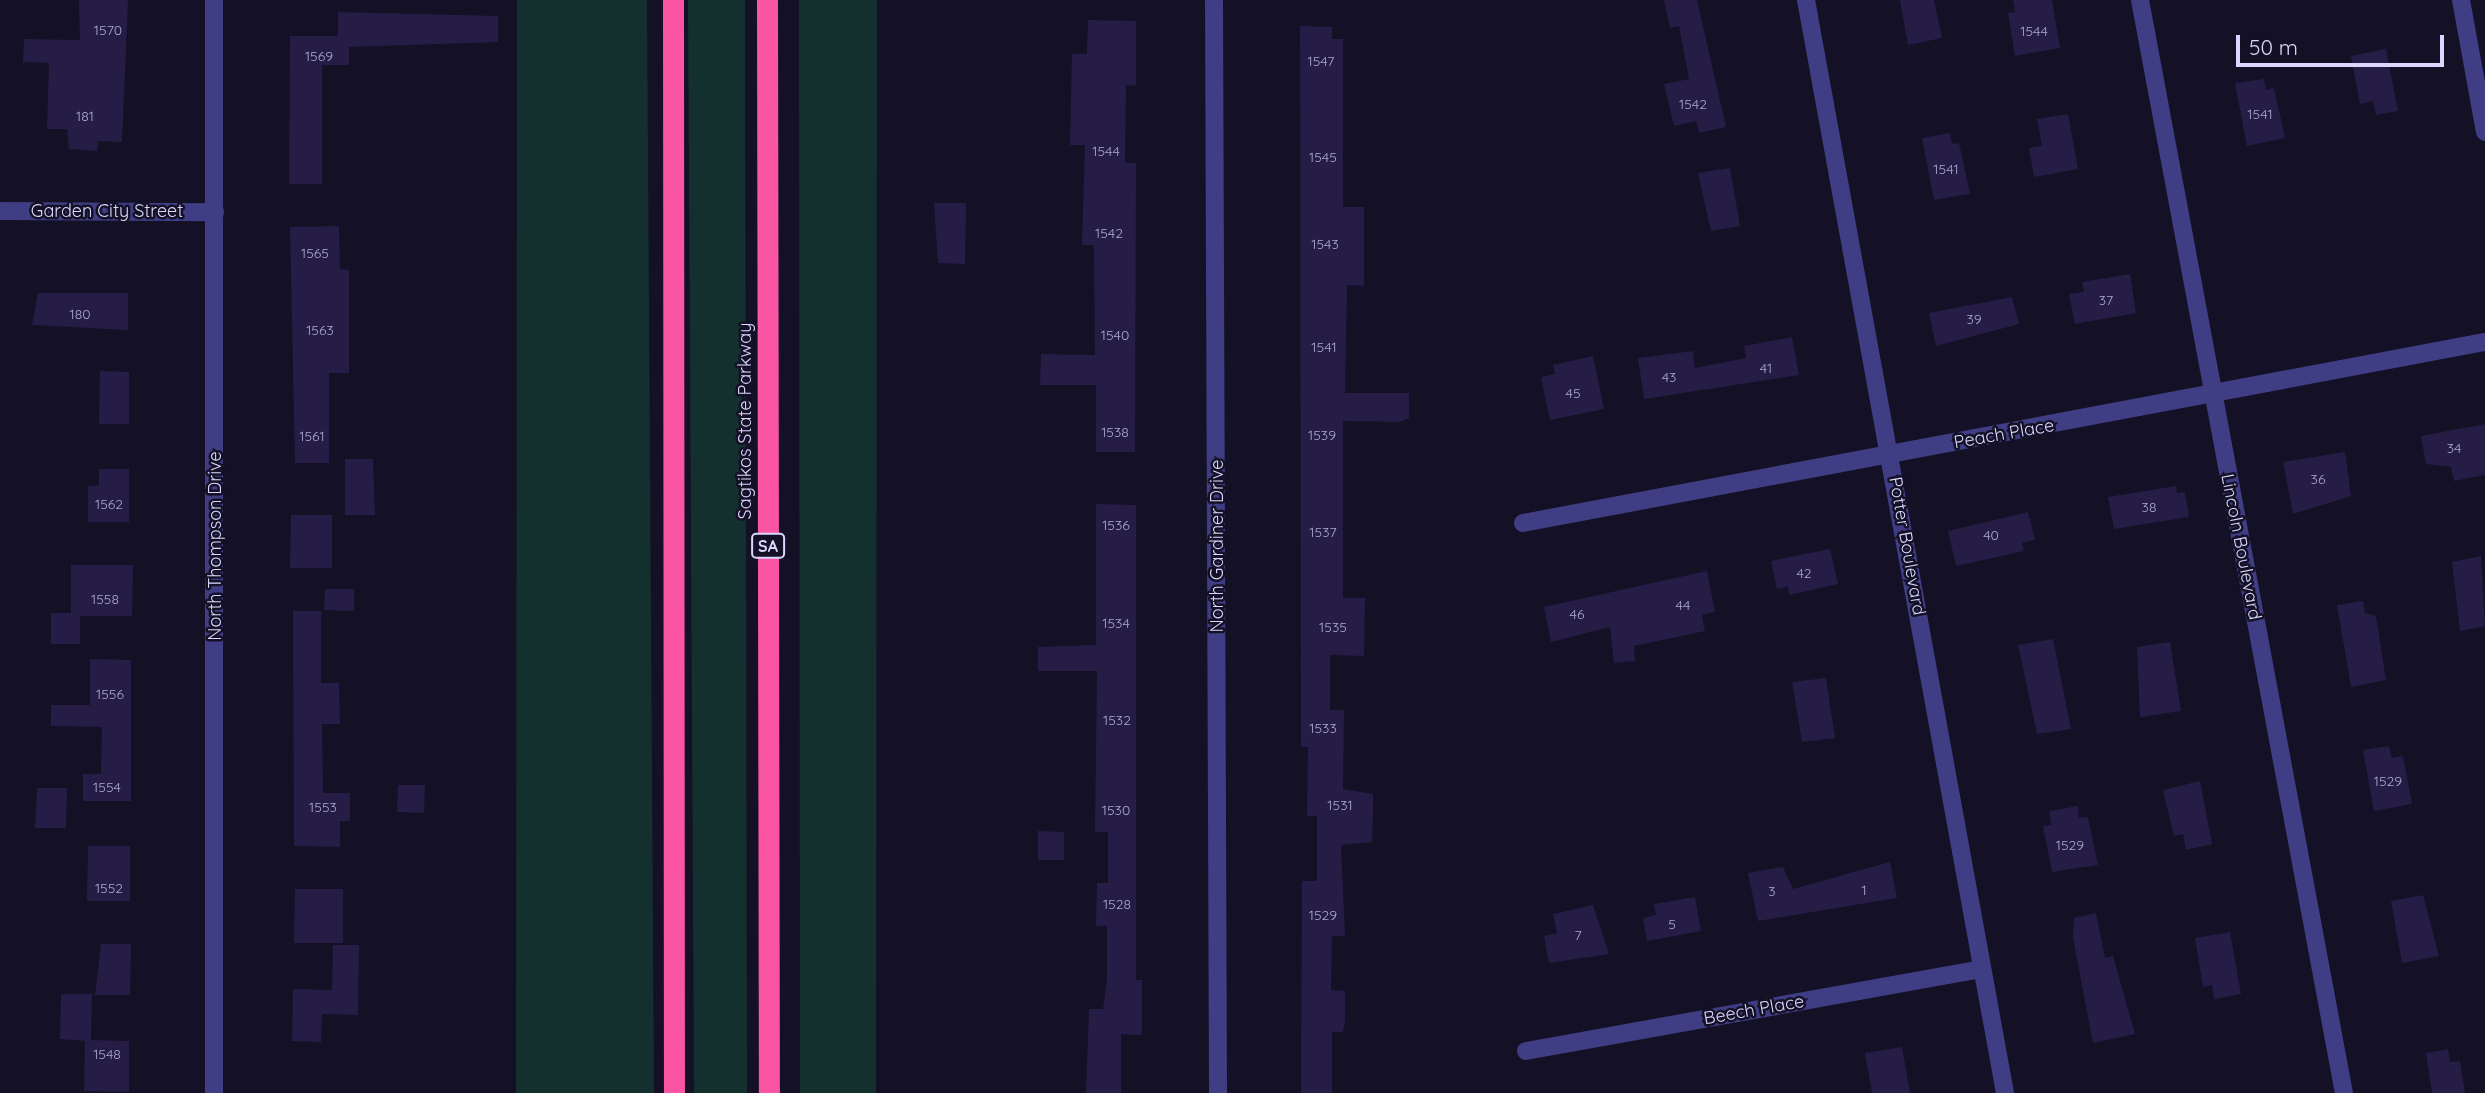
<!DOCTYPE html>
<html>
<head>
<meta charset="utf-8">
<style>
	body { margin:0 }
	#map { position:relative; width:2485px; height:1093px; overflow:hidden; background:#141025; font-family:Quicksand,sans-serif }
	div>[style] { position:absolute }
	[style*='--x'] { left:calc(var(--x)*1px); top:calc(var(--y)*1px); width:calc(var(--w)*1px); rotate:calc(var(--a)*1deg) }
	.green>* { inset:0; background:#132f2e }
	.building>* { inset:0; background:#251d46 }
	.minor>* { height:18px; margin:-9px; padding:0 9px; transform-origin:9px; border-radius:9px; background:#3f3d83 }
	.highway>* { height:21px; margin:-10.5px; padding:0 10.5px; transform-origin:10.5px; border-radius:10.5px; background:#f955a4 }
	span { translate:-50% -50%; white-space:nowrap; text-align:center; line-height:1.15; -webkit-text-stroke:5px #141025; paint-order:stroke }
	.number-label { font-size:14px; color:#ada8d0 }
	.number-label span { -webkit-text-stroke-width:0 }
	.shield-label span { padding:2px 5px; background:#141025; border:2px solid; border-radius:5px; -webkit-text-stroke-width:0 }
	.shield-label { font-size:16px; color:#dad6fe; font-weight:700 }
	.street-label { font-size:18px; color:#dad6fe }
	.scale { position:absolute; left:2236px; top:35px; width:208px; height:32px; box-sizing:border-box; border:4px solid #dad6fe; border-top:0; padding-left:9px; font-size:21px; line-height:24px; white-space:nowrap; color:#dad6fe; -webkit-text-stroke:5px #141025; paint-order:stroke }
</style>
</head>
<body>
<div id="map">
	<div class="green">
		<div style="clip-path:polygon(517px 0,647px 0,654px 1093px,516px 1093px)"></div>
		<div style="clip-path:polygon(688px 0,745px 0,747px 1093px,694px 1093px)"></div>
		<div style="clip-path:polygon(799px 0,877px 0,876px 1093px,800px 1093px)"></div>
	</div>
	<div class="building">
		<div style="clip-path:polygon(79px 0,128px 0,122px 142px,98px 141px,97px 151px,69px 149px,67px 129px,47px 129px,49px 63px,23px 62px,24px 39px,80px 40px)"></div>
		<div style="clip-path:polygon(1664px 0,1697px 0,1726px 127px,1699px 133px,1696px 121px,1674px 126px,1664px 84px,1689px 79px,1679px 26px,1670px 28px)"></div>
		<div style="clip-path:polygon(1900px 0,1934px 0,1942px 38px,1908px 45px)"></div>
		<div style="clip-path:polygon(2013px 0,2052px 0,2060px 48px,2015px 56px,2008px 13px,2015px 12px)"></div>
		<div style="clip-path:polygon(338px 12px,498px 16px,498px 42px,349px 47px,349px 65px,322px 65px,322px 184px,289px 184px,290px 36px,338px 36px)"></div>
		<div style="clip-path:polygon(1088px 20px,1136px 21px,1136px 86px,1126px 85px,1125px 163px,1136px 163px,1135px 452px,1096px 452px,1096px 385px,1040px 385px,1041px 354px,1095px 355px,1094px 245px,1082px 245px,1085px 145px,1070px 145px,1072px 54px,1087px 54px)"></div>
		<div style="clip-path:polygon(1300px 26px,1332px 27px,1332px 39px,1343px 39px,1343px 207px,1364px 207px,1364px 286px,1347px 285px,1345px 393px,1409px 393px,1409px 418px,1400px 422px,1343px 421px,1343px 598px,1365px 598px,1364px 656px,1330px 655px,1330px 710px,1344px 710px,1343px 789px,1373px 794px,1373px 816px,1372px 842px,1341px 845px,1345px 936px,1332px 936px,1331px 990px,1345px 991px,1345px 1021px,1343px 1032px,1332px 1032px,1332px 1093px,1301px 1093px,1302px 881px,1317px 881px,1317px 816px,1307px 816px,1308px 747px,1301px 747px)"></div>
		<div style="clip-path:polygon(2386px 49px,2398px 111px,2376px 115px,2373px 101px,2360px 104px,2351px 56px)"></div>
		<div style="clip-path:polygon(2264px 79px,2266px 90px,2274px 88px,2285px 138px,2247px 146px,2235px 83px)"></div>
		<div style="clip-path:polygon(2068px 114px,2078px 169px,2034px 177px,2029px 148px,2042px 146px,2037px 119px)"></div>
		<div style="clip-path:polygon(1950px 133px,1952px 144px,1959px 143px,1970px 194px,1934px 200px,1922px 138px)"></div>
		<div style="clip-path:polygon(1730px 168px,1740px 226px,1711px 231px,1698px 173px)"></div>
		<div style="clip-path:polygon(934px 203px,966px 203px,965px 264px,938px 263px)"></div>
		<div style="clip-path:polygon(339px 226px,340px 269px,349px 270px,349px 373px,329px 373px,329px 463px,295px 463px,290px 227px)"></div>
		<div style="clip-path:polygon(2130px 274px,2136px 313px,2075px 324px,2069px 294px,2084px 292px,2082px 282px)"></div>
		<div style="clip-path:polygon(38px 293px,128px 293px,128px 330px,32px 325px)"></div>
		<div style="clip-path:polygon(2012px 297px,2019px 324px,1936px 346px,1929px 313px)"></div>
		<div style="clip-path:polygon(1792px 337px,1799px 375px,1644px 399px,1638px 358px,1693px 351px,1695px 368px,1746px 358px,1744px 346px)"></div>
		<div style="clip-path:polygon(1593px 356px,1604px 409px,1550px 420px,1541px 377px,1555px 374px,1553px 365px)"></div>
		<div style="clip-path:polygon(100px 371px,129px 372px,129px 424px,99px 424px)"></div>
		<div style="clip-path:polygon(2485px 424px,2485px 475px,2454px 481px,2451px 467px,2426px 464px,2421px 436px)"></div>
		<div style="clip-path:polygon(2345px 452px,2351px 496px,2293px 514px,2283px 462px)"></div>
		<div style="clip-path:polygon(345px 459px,373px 459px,375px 515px,345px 515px)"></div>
		<div style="clip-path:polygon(99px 469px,129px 469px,129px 522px,88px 522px,88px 486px,99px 486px)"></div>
		<div style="clip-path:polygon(2176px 486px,2177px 493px,2185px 492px,2189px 517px,2114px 529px,2108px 497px)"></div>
		<div style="clip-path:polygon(1096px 504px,1136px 505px,1136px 980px,1142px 980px,1142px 1035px,1121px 1034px,1121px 1093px,1086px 1093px,1089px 1009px,1103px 1009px,1107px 979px,1107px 926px,1096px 926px,1097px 883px,1108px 883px,1108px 832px,1095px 832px,1097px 671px,1038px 671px,1038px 647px,1096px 645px)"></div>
		<div style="clip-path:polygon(2028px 512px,2035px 540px,2022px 543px,2024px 551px,1956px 566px,1948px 531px)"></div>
		<div style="clip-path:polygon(291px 515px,332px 515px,332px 568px,290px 568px)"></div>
		<div style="clip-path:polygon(1830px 549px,1838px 584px,1789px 595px,1788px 587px,1777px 589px,1771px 561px)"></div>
		<div style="clip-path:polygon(2481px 556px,2485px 626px,2460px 631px,2452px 562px)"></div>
		<div style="clip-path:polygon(71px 565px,133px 565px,132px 616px,80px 616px,80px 644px,51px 644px,51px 613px,71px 613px)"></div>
		<div style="clip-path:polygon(1707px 571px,1715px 612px,1702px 615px,1705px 631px,1634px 646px,1635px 661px,1614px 663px,1610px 627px,1551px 642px,1544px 607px)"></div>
		<div style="clip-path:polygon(325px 589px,354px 589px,354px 611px,324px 610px)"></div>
		<div style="clip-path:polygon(2363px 601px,2365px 613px,2376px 616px,2386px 680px,2351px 687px,2337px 605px)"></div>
		<div style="clip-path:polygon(293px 611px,321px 611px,321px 683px,339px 683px,340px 724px,322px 724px,323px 793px,350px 793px,350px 821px,340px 821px,340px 847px,294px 846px)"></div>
		<div style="clip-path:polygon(2053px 639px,2071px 729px,2037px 734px,2018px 645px)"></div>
		<div style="clip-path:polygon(2170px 642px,2181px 711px,2140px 717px,2137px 647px)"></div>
		<div style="clip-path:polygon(90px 659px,131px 660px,131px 801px,83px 801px,83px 774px,101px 774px,102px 727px,51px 726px,51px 705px,90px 705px)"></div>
		<div style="clip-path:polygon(1826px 678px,1835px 738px,1802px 742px,1792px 682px)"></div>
		<div style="clip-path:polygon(2389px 746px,2392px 758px,2403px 756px,2412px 804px,2374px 811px,2363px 750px)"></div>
		<div style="clip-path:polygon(2200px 781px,2212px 844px,2186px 850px,2183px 834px,2174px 836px,2163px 790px)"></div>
		<div style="clip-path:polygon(398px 785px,425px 785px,424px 813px,397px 812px)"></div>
		<div style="clip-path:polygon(37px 788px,67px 788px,66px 828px,35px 828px)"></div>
		<div style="clip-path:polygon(2078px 806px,2079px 818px,2088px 817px,2098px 865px,2052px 872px,2043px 826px,2051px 825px,2049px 811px)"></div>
		<div style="clip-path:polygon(1038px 831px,1064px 832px,1064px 860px,1038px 860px)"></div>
		<div style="clip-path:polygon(88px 846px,130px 846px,130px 901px,87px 901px)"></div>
		<div style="clip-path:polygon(1890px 862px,1897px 898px,1758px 921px,1748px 873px,1783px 867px,1793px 889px)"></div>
		<div style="clip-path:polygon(295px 889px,343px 889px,343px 943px,294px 943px)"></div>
		<div style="clip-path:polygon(2423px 895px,2439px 956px,2402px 963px,2391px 901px)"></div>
		<div style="clip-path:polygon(1695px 897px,1701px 931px,1647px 941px,1643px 918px,1656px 915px,1654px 904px)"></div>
		<div style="clip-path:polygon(1593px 905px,1609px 954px,1549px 963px,1544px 936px,1557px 933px,1553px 914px)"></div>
		<div style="clip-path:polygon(2096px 913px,2105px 958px,2113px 956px,2135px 1034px,2093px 1043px,2073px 938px,2074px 918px)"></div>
		<div style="clip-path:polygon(2230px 932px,2241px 994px,2214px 999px,2212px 985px,2203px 987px,2195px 938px)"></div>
		<div style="clip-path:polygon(101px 944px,131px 944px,130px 995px,95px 995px)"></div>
		<div style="clip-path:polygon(333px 945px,359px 945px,358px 1015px,322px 1014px,321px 1042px,292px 1041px,293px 989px,332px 990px)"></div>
		<div style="clip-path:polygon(61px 994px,92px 994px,91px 1040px,129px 1041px,129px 1092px,84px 1091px,85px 1041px,60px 1039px)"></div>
		<div style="clip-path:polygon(1902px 1047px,1910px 1093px,1872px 1093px,1865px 1053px)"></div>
		<div style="clip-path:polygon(2448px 1049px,2450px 1062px,2460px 1061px,2465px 1093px,2432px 1093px,2426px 1053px)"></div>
	</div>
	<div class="minor">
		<div style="--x:214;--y:0;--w:1093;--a:90"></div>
		<div style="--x:1214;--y:0;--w:1093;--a:89.79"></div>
		<div style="--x:1806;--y:0;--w:1111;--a:79.68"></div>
		<div style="--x:2140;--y:0;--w:1112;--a:79.43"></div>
		<div style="--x:2461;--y:0;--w:134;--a:79.7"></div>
		<div style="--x:0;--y:211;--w:215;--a:0.3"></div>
		<div style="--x:1523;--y:523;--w:979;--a:-10.66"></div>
		<div style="--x:1526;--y:1051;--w:463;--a:-10.2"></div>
	</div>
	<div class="highway">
		<div style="--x:673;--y:0;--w:1093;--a:89.95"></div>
		<div style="--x:767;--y:0;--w:1093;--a:89.9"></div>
	</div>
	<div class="number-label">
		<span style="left:108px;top:30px">1570</span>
		<span style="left:2034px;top:31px">1544</span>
		<span style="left:319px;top:56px">1569</span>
		<span style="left:1321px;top:61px">1547</span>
		<span style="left:1693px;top:104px">1542</span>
		<span style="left:2260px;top:114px">1541</span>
		<span style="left:85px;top:116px">181</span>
		<span style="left:1106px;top:151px">1544</span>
		<span style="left:1323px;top:157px">1545</span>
		<span style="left:1946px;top:169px">1541</span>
		<span style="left:1109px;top:233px">1542</span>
		<span style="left:1325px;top:244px">1543</span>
		<span style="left:315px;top:253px">1565</span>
		<span style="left:2106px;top:300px">37</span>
		<span style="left:80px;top:314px">180</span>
		<span style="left:1974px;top:319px">39</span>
		<span style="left:320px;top:330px">1563</span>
		<span style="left:1115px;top:335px">1540</span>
		<span style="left:1324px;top:347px">1541</span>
		<span style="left:1766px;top:368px">41</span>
		<span style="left:1669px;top:377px">43</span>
		<span style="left:1573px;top:393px">45</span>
		<span style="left:1115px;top:432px">1538</span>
		<span style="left:1322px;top:435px">1539</span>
		<span style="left:312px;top:436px">1561</span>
		<span style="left:2454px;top:448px">34</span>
		<span style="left:2318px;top:479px">36</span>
		<span style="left:109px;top:504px">1562</span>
		<span style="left:2149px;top:507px">38</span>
		<span style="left:1116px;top:525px">1536</span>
		<span style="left:1323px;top:532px">1537</span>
		<span style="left:1991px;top:535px">40</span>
		<span style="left:1804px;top:573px">42</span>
		<span style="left:105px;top:599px">1558</span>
		<span style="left:1683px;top:605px">44</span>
		<span style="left:1577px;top:614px">46</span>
		<span style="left:1116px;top:623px">1534</span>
		<span style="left:1333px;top:627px">1535</span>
		<span style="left:110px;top:694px">1556</span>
		<span style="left:1117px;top:720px">1532</span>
		<span style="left:1323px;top:728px">1533</span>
		<span style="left:2388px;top:781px">1529</span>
		<span style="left:107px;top:787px">1554</span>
		<span style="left:1340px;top:805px">1531</span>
		<span style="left:323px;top:807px">1553</span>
		<span style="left:1116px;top:810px">1530</span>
		<span style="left:2070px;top:845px">1529</span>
		<span style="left:109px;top:888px">1552</span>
		<span style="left:1864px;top:890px">1</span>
		<span style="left:1772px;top:891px">3</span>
		<span style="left:1117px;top:904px">1528</span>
		<span style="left:1323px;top:915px">1529</span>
		<span style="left:1672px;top:924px">5</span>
		<span style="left:1578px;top:935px">7</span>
		<span style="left:107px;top:1054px">1548</span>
	</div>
	<div class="shield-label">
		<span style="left:768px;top:546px">SA</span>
	</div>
	<div class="street-label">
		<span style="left:107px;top:211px">Garden City Street</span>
		<span style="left:745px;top:421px;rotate:-90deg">Sagtikos State Parkway</span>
		<span style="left:2004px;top:434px;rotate:-10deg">Peach Place</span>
		<span style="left:215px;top:546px;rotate:-90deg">North Thompson Drive</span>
		<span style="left:1217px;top:546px;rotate:-90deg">North Gardiner Drive</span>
		<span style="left:1907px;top:546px;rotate:80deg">Potter Boulevard</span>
		<span style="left:2241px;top:547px;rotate:79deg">Lincoln Boulevard</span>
		<span style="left:1754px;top:1010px;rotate:-10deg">Beech Place</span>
	</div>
	<div class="scale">50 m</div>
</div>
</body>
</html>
